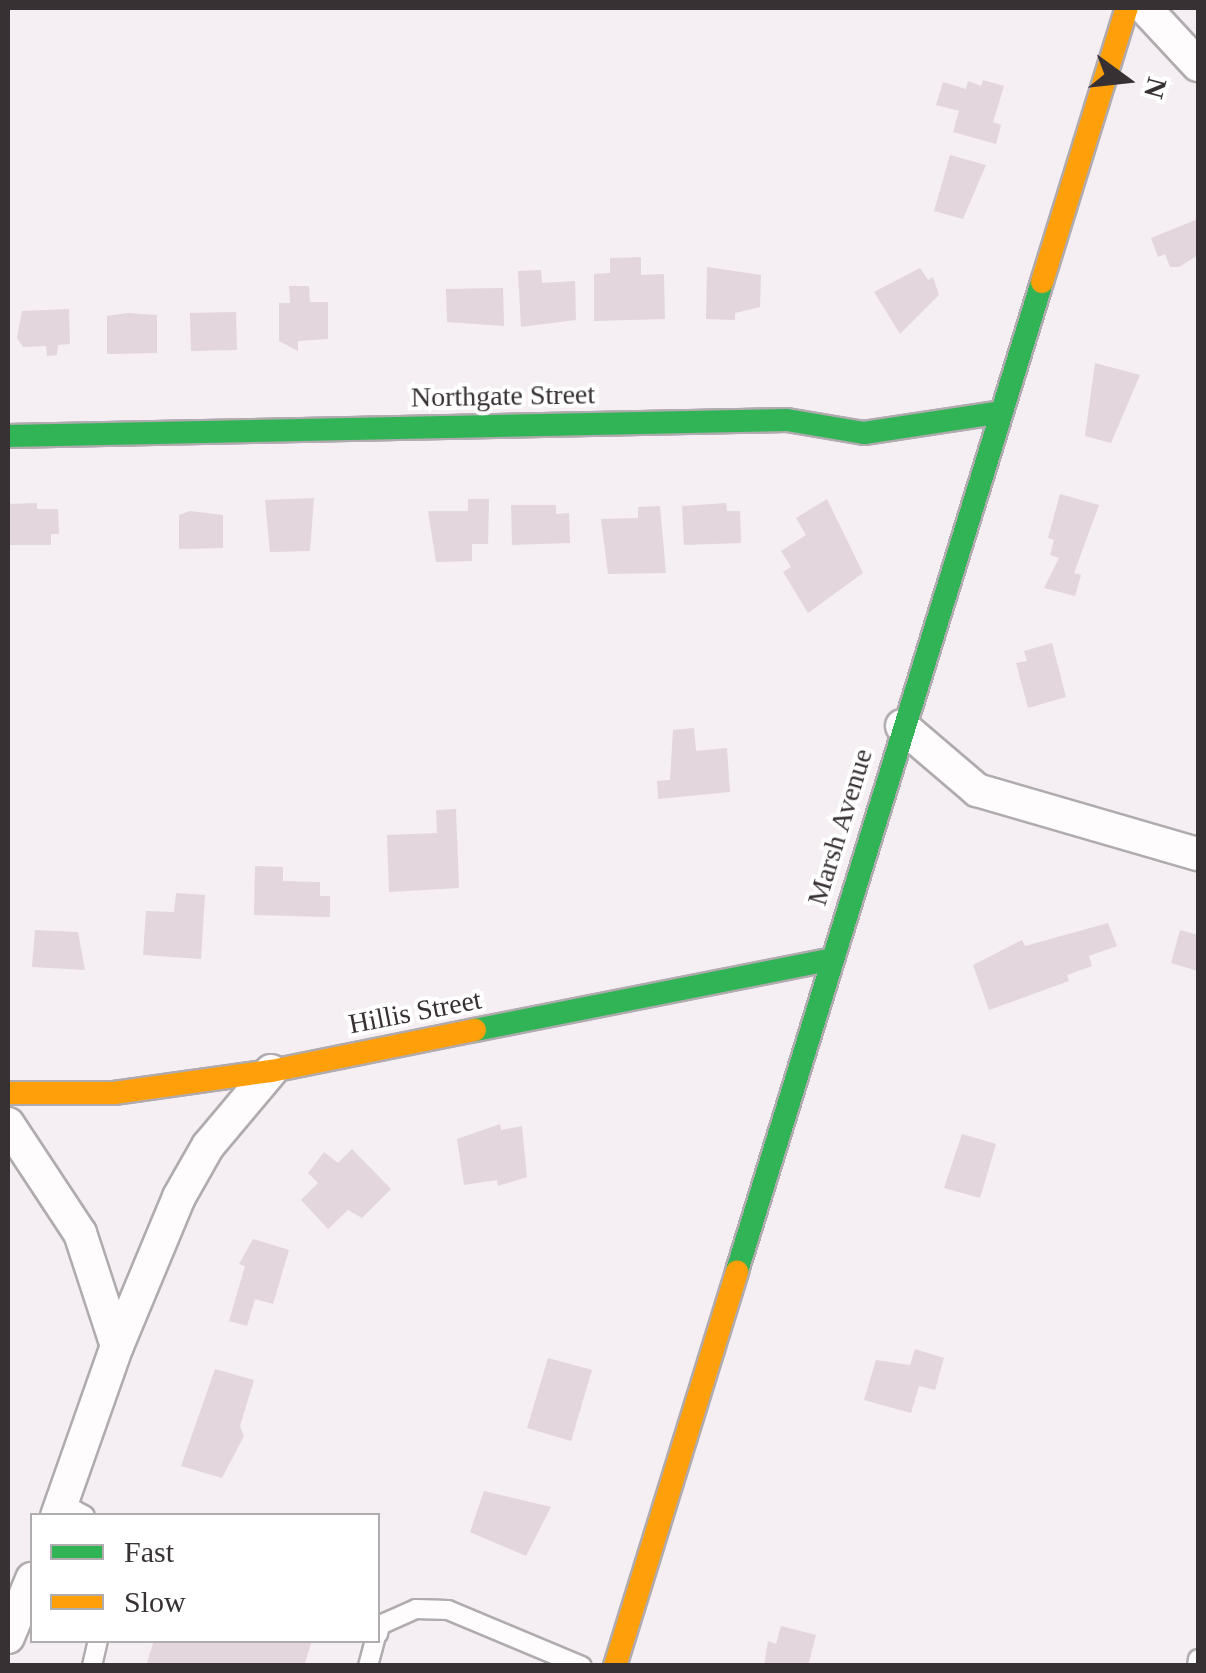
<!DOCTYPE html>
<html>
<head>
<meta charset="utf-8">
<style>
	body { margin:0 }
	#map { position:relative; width:1206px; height:1673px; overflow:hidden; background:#f5eef2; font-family:"Times New Roman",serif }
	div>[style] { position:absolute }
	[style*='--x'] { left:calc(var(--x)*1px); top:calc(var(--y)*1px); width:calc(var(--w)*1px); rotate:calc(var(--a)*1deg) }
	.building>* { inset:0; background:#e3d6dd }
	.roads { filter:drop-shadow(2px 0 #b0abae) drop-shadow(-2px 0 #b0abae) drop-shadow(0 2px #b0abae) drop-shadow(0 -2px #b0abae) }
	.lane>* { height:18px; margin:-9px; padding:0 9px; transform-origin:9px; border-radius:9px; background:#fefcfd }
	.street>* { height:32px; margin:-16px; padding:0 16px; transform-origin:16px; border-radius:16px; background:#fefcfd }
	.fast>* { height:22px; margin:-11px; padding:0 11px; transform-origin:11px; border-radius:11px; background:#30b455 }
	.slow>* { height:22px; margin:-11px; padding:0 11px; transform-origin:11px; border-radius:11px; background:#ff9f0a }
	span { translate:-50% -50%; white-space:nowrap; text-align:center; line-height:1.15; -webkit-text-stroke:8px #fff; paint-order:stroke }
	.street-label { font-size:28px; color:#373134 }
	.frame { position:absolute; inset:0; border:10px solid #373134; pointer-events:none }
	.legend { position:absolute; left:30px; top:1513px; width:350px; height:130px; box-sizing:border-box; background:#fff; border:2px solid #afadae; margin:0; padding:12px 18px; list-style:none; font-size:30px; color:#373134 }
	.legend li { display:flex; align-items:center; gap:20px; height:50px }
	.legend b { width:50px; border:2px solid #afadae }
	.north { position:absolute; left:1076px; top:30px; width:100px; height:100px; -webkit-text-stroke:8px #fff; paint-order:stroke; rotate:105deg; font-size:28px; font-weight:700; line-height:40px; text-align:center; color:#373134 }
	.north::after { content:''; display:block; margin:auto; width:35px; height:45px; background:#373134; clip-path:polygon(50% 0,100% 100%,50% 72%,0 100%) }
</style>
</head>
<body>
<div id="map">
	<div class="building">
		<div style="clip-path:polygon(983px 80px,1004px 86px,993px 122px,1001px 125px,996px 144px,953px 132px,959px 111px,936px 105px,943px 82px,966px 89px,968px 81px,981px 86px)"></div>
		<div style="clip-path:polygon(950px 155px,986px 165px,963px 219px,934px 211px)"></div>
		<div style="clip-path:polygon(1198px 219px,1198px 255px,1179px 267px,1170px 267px,1165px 254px,1158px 257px,1151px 238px)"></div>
		<div style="clip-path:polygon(641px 257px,641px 275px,664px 274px,665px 319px,594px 321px,594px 274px,610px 273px,610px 258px)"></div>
		<div style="clip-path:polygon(707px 267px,761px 275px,760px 307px,735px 313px,735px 320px,706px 319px)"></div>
		<div style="clip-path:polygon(920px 268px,928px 280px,933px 277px,939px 295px,900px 334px,874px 292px)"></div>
		<div style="clip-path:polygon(541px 270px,542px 283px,575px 281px,576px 320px,521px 327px,518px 271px)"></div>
		<div style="clip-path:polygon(289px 286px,309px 286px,310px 302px,328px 302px,328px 339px,298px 341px,298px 351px,279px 341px,279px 303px,290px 303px)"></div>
		<div style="clip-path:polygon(503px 288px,504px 326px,447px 322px,446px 289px)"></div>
		<div style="clip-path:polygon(69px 309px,70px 344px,58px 345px,57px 355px,47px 356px,46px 346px,23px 347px,17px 338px,22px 311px)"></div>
		<div style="clip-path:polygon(236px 312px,237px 350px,191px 351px,190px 313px)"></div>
		<div style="clip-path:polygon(128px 313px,157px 315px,157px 353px,107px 354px,107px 316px)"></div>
		<div style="clip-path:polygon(1095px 363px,1140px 375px,1111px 443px,1085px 436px)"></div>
		<div style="clip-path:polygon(1060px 494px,1099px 505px,1074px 573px,1081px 575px,1075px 596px,1044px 588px,1059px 558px,1050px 555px,1054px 540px,1048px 538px)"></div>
		<div style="clip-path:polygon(314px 498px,310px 551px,270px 552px,265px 500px)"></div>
		<div style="clip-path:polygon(468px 499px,489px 499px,488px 544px,472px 544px,472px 561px,436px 562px,428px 511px,468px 511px)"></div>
		<div style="clip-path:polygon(827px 499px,863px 573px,808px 613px,783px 572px,791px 567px,781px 551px,806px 535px,796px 518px)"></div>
		<div style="clip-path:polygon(37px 503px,37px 509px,58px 509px,59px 534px,51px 534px,51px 545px,8px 545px,8px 504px)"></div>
		<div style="clip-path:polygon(726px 503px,727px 511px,740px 511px,741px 543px,684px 545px,682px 506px)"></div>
		<div style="clip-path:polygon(511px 505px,556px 505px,556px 514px,569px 513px,570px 543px,512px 545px)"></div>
		<div style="clip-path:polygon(660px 506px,666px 573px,608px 574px,601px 519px,638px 518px,638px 507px)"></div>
		<div style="clip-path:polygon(190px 511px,223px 515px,223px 548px,179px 549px,179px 515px)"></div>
		<div style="clip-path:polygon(1052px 643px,1066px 697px,1028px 708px,1016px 663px,1027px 661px,1024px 651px)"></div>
		<div style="clip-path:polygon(694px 728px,696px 751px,727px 748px,730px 792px,658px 799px,657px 781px,670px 780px,673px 730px)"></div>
		<div style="clip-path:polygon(456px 809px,459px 888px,389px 892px,387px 835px,437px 833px,436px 810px)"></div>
		<div style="clip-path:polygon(255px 866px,283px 867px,283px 881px,320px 882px,320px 896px,330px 896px,330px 917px,254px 915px)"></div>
		<div style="clip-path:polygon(176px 893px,205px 895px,201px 959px,143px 955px,146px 911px,174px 912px)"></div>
		<div style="clip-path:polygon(1108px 923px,1117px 946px,1089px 956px,1092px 966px,1067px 975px,1069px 981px,989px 1010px,973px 965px,1022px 940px,1025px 946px)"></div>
		<div style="clip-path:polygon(35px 930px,78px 932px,85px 970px,32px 967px)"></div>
		<div style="clip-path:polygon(1180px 930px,1198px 935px,1198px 971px,1171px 963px)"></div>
		<div style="clip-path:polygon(500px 1124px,501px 1130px,522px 1126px,527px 1177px,498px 1186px,497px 1180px,464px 1185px,457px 1139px)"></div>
		<div style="clip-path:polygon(962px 1134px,996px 1144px,980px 1198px,944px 1188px)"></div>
		<div style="clip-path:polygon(352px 1149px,391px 1189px,362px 1218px,348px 1210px,328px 1229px,301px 1200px,318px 1183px,308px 1173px,324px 1152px,338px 1163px)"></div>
		<div style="clip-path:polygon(253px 1239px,289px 1250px,273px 1304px,255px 1299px,247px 1326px,229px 1321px,245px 1266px,239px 1264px)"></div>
		<div style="clip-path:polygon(915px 1349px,944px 1358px,935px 1390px,919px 1386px,911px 1413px,864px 1400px,876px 1360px,910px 1365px)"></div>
		<div style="clip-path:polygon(548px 1358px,592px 1370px,571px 1441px,527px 1428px)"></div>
		<div style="clip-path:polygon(215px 1369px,254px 1380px,240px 1426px,244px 1436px,222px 1478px,181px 1466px)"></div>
		<div style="clip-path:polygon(484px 1491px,551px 1507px,526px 1556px,470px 1532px)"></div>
		<div style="clip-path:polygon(781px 1626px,816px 1635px,808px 1666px,764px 1666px,768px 1641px,776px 1644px)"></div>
		<div style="clip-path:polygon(154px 1640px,312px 1640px,304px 1666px,146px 1666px)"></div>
	</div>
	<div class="roads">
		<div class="lane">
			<div style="--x:62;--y:1503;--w:26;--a:29"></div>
			<div style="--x:378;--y:1634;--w:9;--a:-77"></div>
			<div style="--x:380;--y:1625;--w:39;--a:-24"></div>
			<div style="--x:416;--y:1609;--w:32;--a:2"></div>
			<div style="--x:448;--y:1610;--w:145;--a:22.7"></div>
			<div style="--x:92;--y:1666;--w:27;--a:-77"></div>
			<div style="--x:368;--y:1666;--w:27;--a:-75"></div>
			<div style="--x:1197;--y:1666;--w:7;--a:-82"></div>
		</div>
		<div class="street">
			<div style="--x:1145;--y:8;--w:78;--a:47.1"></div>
			<div style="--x:902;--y:726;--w:99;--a:40.5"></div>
			<div style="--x:977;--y:790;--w:230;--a:16.2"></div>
			<div style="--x:8;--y:1124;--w:131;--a:56.6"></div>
			<div style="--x:80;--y:1233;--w:119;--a:71.9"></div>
			<div style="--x:57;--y:1516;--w:180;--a:-70.6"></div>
			<div style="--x:117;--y:1346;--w:161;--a:-67.4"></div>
			<div style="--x:179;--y:1197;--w:59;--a:-60.4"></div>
			<div style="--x:208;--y:1146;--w:98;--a:-50"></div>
			<div style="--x:8;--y:1637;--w:63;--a:-67.5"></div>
		</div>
		<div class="fast">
			<div style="--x:8;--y:436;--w:779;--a:-1.18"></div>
			<div style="--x:787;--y:420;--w:78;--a:9.6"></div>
			<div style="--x:864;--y:433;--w:134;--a:-8.6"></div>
			<div style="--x:475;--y:1030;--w:362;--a:-11.2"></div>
			<div style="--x:737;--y:1271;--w:1035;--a:-72.86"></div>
		</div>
		<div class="slow">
			<div style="--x:1042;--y:282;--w:287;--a:-72.8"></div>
			<div style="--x:8;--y:1093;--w:106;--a:0"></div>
			<div style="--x:114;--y:1093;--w:159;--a:-8"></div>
			<div style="--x:271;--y:1071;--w:208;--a:-11.4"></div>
			<div style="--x:615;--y:1666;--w:413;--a:-72.8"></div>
		</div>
	</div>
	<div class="street-label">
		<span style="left:503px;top:396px;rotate:-1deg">Northgate Street</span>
		<span style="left:840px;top:827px;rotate:-73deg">Marsh Avenue</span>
		<span style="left:415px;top:1012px;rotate:-11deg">Hillis Street</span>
	</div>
	<div class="frame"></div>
	<ul class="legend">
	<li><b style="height:12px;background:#30b455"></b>Fast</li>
	<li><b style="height:12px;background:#ff9f0a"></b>Slow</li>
	</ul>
	<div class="north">N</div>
</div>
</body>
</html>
